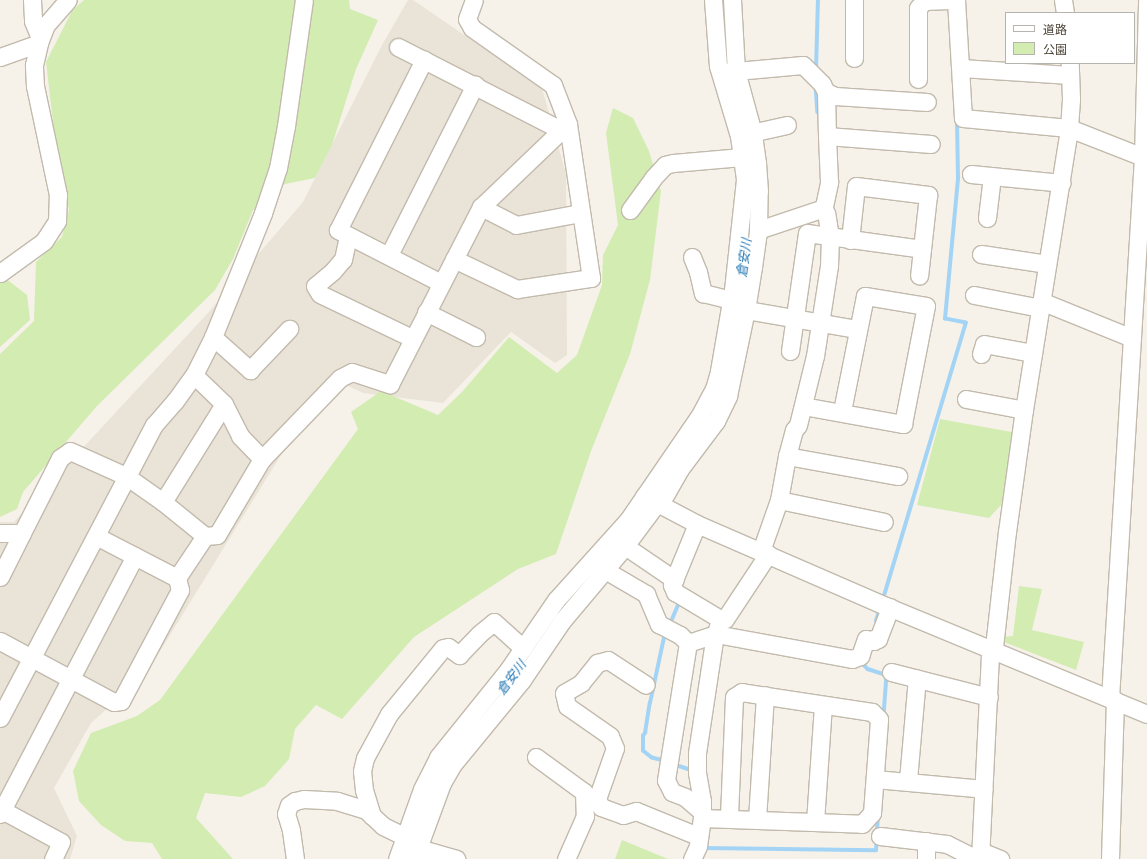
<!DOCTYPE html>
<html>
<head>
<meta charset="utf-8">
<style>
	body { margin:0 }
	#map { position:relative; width:1147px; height:859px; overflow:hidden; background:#f6f2ea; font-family:"Fira Sans Condensed","Noto Sans JP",sans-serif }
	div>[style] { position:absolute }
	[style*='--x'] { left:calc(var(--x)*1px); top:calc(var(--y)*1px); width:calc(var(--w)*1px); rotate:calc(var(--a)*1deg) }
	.residential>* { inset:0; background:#eae4d8 }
	.green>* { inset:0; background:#d2ecb1 }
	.stream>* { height:3.5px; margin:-1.75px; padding:0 1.75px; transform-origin:1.75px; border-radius:1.75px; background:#a4d4f5 }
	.river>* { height:21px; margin:-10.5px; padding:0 10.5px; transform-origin:10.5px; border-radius:10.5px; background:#a4d4f5 }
	.roads { filter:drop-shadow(1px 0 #c2baac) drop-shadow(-1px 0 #c2baac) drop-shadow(0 1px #c2baac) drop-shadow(0 -1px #c2baac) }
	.minor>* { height:17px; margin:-8.5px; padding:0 8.5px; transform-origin:8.5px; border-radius:8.5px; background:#fff }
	span { translate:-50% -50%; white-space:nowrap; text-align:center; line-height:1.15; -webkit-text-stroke:3.5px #fff; paint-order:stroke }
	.water-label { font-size:13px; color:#277ab6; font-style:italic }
	.legend { position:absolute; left:1005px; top:12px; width:130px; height:52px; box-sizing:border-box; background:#fff; border:1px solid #b7b4af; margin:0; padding:5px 7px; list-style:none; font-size:12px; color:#4b4337 }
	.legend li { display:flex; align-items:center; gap:8px; height:20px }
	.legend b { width:20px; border:1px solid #b7b4af }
</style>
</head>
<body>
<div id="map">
	<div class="residential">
		<div style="clip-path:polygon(408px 0,413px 0,542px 88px,566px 174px,567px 355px,555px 363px,511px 332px,443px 403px,363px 393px,329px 377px,146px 674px,91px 723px,54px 788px,77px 836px,70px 859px,0 859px,0 522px,14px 522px,207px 314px,303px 202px,382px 45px)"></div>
	</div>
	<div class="green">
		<div style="clip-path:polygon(84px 0,349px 0,350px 9px,378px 20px,356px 69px,332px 145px,315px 178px,285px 184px,253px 210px,233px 259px,215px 290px,97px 406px,23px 492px,17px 509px,0 517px,0 354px,34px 321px,36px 262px,62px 237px,69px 210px,54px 131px,46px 62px,72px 11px)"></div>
		<div style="clip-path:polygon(613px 108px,633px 118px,649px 151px,661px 191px,650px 280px,630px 354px,591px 451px,556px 554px,518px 569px,414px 637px,342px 719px,316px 705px,295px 729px,289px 759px,265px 786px,241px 797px,205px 793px,196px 818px,233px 859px,162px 859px,152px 843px,125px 841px,101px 825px,79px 801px,73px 771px,91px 733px,137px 716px,160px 700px,358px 429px,351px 412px,381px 391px,438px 415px,462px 392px,509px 337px,557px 373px,577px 355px,602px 285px,603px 255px,618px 225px,606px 133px)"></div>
		<div style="clip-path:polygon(5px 278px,27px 295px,30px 320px,0 347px,0 282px)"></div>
		<div style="clip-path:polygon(940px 419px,1017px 433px,1010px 478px,1001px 505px,989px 518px,917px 505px)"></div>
		<div style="clip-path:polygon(1019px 586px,1042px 589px,1032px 630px,1084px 642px,1076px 670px,1004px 642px,1003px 637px,1013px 636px)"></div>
		<div style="clip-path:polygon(622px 840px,668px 859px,615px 859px)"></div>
	</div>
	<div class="stream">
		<div style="--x:816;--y:70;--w:70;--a:-88.4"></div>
		<div style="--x:816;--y:86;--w:26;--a:86"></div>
		<div style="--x:883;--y:599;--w:288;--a:-73.3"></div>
		<div style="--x:966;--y:323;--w:21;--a:-169"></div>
		<div style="--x:945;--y:319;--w:142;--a:-84.7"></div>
		<div style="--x:958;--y:178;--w:57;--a:-91"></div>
		<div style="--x:876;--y:621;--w:14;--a:-73"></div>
		<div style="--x:670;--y:624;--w:26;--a:-67"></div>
		<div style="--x:864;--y:660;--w:6;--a:81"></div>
		<div style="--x:865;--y:666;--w:4;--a:45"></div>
		<div style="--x:868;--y:669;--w:20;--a:18"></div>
		<div style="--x:887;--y:675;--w:41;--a:94.2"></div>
		<div style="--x:664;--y:761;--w:12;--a:-166"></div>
		<div style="--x:652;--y:758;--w:11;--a:-142"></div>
		<div style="--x:643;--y:751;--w:15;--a:-90"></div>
		<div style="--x:643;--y:736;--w:4;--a:-56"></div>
		<div style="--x:645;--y:733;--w:30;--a:-81"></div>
		<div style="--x:650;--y:703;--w:72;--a:-77.9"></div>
		<div style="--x:673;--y:764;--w:19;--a:18"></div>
		<div style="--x:877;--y:832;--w:17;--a:-87"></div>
		<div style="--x:702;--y:848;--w:174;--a:0.7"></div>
		<div style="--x:876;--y:850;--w:11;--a:-85"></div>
	</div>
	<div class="river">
		<div style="--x:742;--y:278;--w:50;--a:-82"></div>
		<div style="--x:749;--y:228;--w:36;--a:-88"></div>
	</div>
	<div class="roads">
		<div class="minor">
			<div style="--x:32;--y:0;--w:21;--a:87"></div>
			<div style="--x:33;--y:21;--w:18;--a:68"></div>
			<div style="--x:956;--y:0;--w:118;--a:86.6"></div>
			<div style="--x:963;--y:118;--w:106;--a:5.4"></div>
			<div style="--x:1069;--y:128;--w:79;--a:21.4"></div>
			<div style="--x:1063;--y:0;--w:13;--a:81"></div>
			<div style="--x:398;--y:47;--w:29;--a:27"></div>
			<div style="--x:0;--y:57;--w:41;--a:-19.7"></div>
			<div style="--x:854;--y:58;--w:58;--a:-90"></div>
			<div style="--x:961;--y:68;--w:109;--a:3.7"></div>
			<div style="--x:725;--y:72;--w:78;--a:-5.1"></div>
			<div style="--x:803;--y:65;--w:27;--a:45"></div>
			<div style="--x:822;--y:84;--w:9;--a:63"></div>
			<div style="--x:826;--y:92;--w:10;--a:24"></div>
			<div style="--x:835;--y:96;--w:92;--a:3.7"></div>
			<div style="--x:918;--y:79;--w:71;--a:-90"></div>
			<div style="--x:918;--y:8;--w:9;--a:-49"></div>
			<div style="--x:924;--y:1;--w:26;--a:-2"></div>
			<div style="--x:826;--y:92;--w:44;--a:88.7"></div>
			<div style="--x:827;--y:136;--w:104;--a:4.4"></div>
			<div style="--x:742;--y:135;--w:46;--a:-12.5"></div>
			<div style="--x:971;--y:174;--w:91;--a:5.6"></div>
			<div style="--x:481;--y:207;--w:39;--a:27"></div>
			<div style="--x:516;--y:225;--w:66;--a:-10.5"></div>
			<div style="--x:630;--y:210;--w:39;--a:-54"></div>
			<div style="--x:653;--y:178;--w:18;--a:-47"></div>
			<div style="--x:665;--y:165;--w:8;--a:-14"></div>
			<div style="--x:673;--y:163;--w:69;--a:-5"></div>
			<div style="--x:823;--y:211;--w:30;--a:-78"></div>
			<div style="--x:829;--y:182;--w:46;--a:-92.5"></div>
			<div style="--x:987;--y:218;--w:42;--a:-83.2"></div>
			<div style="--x:758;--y:230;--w:66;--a:-18.4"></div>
			<div style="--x:821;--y:209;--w:3;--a:45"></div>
			<div style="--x:348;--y:236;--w:24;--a:102"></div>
			<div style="--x:343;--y:259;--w:16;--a:130"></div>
			<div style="--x:333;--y:271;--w:23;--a:140"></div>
			<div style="--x:315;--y:286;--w:9;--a:58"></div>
			<div style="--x:320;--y:294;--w:102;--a:25.6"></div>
			<div style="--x:850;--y:240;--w:54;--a:-83.7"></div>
			<div style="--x:856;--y:186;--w:73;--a:7.1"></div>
			<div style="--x:928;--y:195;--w:81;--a:96.3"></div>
			<div style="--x:981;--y:254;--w:67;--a:8.6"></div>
			<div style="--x:389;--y:255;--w:191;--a:-63.2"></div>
			<div style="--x:692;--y:257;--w:16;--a:68"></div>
			<div style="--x:698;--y:272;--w:22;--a:77"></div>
			<div style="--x:703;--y:293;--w:29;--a:14"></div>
			<div style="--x:454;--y:259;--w:70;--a:25.5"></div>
			<div style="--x:517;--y:289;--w:75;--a:-8.5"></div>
			<div style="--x:591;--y:278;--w:156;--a:-98.5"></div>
			<div style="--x:568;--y:124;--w:42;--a:-111"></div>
			<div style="--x:553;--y:85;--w:99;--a:-144.9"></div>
			<div style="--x:472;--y:28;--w:10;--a:-119"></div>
			<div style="--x:467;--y:19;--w:20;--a:-70"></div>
			<div style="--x:0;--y:273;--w:54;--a:-36"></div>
			<div style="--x:44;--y:241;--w:24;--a:-57"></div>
			<div style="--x:57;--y:221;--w:26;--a:-88"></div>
			<div style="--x:58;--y:195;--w:111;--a:-101.9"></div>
			<div style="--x:35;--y:86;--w:21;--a:-93"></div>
			<div style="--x:34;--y:65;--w:23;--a:-77"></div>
			<div style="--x:39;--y:43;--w:19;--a:-69"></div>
			<div style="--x:46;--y:25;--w:33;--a:-49"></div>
			<div style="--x:441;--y:283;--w:116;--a:-152.8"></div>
			<div style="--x:338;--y:230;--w:191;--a:-63.2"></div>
			<div style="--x:424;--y:60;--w:154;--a:27.1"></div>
			<div style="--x:974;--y:295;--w:67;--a:11.1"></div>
			<div style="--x:1041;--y:301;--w:98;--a:22.1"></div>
			<div style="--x:735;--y:308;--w:124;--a:9.8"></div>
			<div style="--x:426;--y:312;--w:56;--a:26.6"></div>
			<div style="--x:213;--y:337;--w:50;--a:41.7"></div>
			<div style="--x:250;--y:370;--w:57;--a:-46.4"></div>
			<div style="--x:790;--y:351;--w:119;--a:-81.8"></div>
			<div style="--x:807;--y:233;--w:116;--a:7.9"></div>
			<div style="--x:981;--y:354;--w:10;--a:-73"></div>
			<div style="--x:984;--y:344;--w:50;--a:10.4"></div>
			<div style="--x:194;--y:375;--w:42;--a:44"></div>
			<div style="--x:224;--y:404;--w:36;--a:63"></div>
			<div style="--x:240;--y:436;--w:32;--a:46"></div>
			<div style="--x:966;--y:399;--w:59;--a:10.7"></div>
			<div style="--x:803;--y:406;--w:102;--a:10.2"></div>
			<div style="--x:903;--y:424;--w:120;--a:-79"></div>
			<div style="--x:926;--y:306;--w:62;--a:-170.7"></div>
			<div style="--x:865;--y:296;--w:117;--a:101.3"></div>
			<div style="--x:787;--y:456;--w:113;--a:10.2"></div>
			<div style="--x:644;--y:496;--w:60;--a:27.8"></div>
			<div style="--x:697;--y:524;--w:206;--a:23.5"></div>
			<div style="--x:886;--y:606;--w:282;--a:22.5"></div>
			<div style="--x:779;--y:500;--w:107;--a:11.8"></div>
			<div style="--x:163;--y:502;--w:115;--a:-58.1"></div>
			<div style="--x:660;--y:504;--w:40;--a:-60.3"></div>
			<div style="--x:680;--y:469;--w:60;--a:-53.1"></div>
			<div style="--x:716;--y:421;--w:28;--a:-64"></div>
			<div style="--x:728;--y:396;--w:88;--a:-78.2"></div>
			<div style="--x:746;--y:310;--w:44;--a:-80.8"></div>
			<div style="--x:753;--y:267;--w:37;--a:-82"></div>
			<div style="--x:758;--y:230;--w:39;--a:-89"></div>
			<div style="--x:759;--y:191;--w:28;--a:-94"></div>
			<div style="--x:757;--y:163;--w:30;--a:-98"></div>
			<div style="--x:753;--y:133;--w:64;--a:-105.3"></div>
			<div style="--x:736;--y:71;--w:71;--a:-93.2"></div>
			<div style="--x:697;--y:524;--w:66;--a:112.3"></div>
			<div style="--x:672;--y:585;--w:8;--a:67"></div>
			<div style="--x:675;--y:592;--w:52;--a:31"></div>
			<div style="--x:0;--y:533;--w:22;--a:0"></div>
			<div style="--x:22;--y:533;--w:84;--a:-63.1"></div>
			<div style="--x:60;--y:458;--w:12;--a:-35"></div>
			<div style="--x:70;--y:451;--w:61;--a:24.1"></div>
			<div style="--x:126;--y:476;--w:45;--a:35.1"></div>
			<div style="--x:163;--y:502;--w:54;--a:39"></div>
			<div style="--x:205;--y:536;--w:12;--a:-5"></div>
			<div style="--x:217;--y:535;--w:88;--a:-59.4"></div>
			<div style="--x:262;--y:459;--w:112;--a:-46.1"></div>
			<div style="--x:340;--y:378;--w:13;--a:-27"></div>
			<div style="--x:352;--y:372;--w:40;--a:18"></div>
			<div style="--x:390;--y:384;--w:199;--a:-62.8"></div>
			<div style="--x:481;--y:207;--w:120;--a:-43.7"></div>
			<div style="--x:96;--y:536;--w:91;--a:27.4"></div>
			<div style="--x:625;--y:546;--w:60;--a:34.2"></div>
			<div style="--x:761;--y:551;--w:54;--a:-70.6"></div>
			<div style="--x:779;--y:500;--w:45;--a:-79.7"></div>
			<div style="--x:787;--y:456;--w:27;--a:-75"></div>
			<div style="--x:794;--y:430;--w:6;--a:-51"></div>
			<div style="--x:798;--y:425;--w:71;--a:-76.2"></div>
			<div style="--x:815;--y:356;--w:91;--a:-81.2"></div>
			<div style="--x:829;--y:266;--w:29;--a:-88"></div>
			<div style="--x:830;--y:237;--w:24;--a:-99"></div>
			<div style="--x:826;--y:213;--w:4;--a:-146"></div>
			<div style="--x:605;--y:570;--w:48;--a:30.3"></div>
			<div style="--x:646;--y:594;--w:33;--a:67"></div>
			<div style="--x:659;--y:624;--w:24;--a:28"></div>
			<div style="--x:680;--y:635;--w:11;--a:45"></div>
			<div style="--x:0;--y:577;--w:49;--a:-63.4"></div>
			<div style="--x:0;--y:641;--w:129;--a:28.2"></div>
			<div style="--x:114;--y:702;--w:7;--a:-8"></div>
			<div style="--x:121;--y:701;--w:126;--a:-62"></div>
			<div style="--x:180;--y:590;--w:12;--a:-104"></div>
			<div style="--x:177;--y:578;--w:50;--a:-56.3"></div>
			<div style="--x:891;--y:672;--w:101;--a:14.3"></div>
			<div style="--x:1110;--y:698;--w:542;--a:-86.51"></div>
			<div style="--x:1143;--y:157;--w:157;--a:-88.5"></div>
			<div style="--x:0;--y:718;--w:331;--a:-62.3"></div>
			<div style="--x:154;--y:425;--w:32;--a:-49"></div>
			<div style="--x:175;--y:401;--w:32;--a:-54"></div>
			<div style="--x:194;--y:375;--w:42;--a:-63.4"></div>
			<div style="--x:213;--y:337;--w:134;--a:-68"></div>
			<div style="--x:263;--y:213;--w:47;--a:-71.6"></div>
			<div style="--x:278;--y:168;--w:43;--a:-79.2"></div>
			<div style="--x:286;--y:126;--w:127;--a:-81.9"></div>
			<div style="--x:536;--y:757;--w:59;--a:36.1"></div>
			<div style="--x:584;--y:792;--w:24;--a:88"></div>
			<div style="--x:585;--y:816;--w:47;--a:113.8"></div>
			<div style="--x:875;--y:779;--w:109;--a:5.2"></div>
			<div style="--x:908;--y:780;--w:102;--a:-85"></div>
			<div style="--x:597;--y:799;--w:54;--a:-70.6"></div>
			<div style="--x:615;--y:748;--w:13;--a:-113"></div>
			<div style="--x:610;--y:736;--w:52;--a:-145.1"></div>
			<div style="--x:567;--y:706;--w:13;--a:-103"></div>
			<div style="--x:564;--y:693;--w:20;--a:-30"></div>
			<div style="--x:581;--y:683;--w:26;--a:-51"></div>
			<div style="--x:597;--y:663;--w:11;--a:-15"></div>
			<div style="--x:608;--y:660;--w:45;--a:33.3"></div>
			<div style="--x:587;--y:801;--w:10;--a:-11"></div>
			<div style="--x:597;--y:799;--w:9;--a:63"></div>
			<div style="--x:601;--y:807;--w:23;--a:20"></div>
			<div style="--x:623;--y:815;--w:14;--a:-17"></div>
			<div style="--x:636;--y:811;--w:61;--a:22"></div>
			<div style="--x:2;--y:810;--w:67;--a:28.5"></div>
			<div style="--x:61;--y:842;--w:19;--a:115"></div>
			<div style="--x:701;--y:811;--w:21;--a:-139"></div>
			<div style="--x:685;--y:797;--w:14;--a:-159"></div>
			<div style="--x:672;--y:792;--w:13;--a:-117"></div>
			<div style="--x:666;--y:780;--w:139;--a:-80.9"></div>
			<div style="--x:688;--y:643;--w:29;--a:-18"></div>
			<div style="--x:716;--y:634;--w:138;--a:10.4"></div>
			<div style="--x:852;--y:659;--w:9;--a:-21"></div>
			<div style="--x:860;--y:656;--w:18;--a:-71"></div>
			<div style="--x:866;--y:639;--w:8;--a:14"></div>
			<div style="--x:874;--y:641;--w:2;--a:-90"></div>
			<div style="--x:874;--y:639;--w:4;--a:0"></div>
			<div style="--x:878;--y:639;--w:34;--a:-69"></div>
			<div style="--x:0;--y:814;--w:291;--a:-62.4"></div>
			<div style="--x:372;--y:816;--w:27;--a:-107"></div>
			<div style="--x:364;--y:790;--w:19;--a:-96"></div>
			<div style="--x:362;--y:771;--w:13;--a:-77"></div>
			<div style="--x:365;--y:758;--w:50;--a:-61.4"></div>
			<div style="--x:389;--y:714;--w:85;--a:-50.7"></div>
			<div style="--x:443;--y:648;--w:5;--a:-11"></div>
			<div style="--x:448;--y:647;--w:14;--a:36"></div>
			<div style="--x:459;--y:655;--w:29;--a:-46"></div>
			<div style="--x:479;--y:634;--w:19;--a:-39"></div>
			<div style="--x:494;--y:622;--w:39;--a:42"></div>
			<div style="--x:702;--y:818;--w:160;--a:2.1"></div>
			<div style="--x:862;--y:824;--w:15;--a:-48"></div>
			<div style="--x:872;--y:813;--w:94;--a:-85.7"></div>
			<div style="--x:879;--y:719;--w:10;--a:-135"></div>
			<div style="--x:872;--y:712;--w:132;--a:-171.3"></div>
			<div style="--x:742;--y:692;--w:9;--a:148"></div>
			<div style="--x:734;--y:697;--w:121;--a:92.4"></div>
			<div style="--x:757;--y:819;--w:124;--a:-86.3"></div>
			<div style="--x:815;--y:822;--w:117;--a:-86.1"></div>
			<div style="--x:880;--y:836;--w:67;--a:6.8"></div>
			<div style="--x:947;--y:844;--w:34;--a:27"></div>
			<div style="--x:926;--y:841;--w:18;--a:90"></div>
			<div style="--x:418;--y:848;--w:40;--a:16"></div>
			<div style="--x:980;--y:851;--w:22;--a:22"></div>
			<div style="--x:295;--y:859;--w:29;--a:-98"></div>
			<div style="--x:291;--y:830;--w:17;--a:-107"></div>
			<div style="--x:286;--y:814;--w:9;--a:-72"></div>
			<div style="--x:289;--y:805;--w:7;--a:-34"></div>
			<div style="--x:295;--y:801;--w:9;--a:-13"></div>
			<div style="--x:304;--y:799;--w:33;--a:3"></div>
			<div style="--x:337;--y:801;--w:30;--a:17"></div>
			<div style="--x:366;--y:810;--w:23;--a:43"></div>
			<div style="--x:383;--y:826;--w:34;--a:26"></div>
			<div style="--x:397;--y:859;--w:74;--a:-70.3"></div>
			<div style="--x:422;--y:789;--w:36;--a:-63"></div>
			<div style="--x:438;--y:757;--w:112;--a:-51.2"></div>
			<div style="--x:508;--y:670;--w:85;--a:-55.6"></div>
			<div style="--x:556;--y:600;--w:108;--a:-48"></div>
			<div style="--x:628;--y:520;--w:127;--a:-55.6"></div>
			<div style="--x:700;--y:415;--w:30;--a:-62"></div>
			<div style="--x:714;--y:389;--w:19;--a:-74"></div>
			<div style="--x:719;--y:371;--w:82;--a:-80.2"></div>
			<div style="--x:733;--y:290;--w:112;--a:-83.8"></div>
			<div style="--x:745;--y:179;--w:43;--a:-97.9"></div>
			<div style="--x:739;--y:136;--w:73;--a:-106.7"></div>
			<div style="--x:718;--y:66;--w:66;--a:-94.3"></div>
			<div style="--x:414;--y:859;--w:81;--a:-69.8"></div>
			<div style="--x:442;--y:783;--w:22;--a:-60"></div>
			<div style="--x:453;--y:764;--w:109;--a:-50.6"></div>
			<div style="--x:522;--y:680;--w:71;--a:-55.9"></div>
			<div style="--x:562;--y:621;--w:98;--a:-50"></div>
			<div style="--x:625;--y:546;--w:54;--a:-53.3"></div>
			<div style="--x:692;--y:859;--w:14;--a:-65"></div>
			<div style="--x:698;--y:846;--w:28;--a:-82"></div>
			<div style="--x:702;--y:818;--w:17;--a:-90"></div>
			<div style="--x:702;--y:801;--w:29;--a:-100"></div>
			<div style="--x:697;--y:772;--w:19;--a:-90"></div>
			<div style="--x:697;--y:753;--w:114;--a:-81.4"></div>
			<div style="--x:714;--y:640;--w:22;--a:-74"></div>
			<div style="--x:720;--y:619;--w:5;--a:0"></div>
			<div style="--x:725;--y:619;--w:78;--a:-56.5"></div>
			<div style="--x:980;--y:859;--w:205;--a:-87.2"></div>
			<div style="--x:990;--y:654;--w:8;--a:-60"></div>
			<div style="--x:994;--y:647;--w:116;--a:-83.6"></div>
			<div style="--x:1007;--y:532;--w:123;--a:-82.1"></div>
			<div style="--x:1024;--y:410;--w:286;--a:-80.9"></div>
			<div style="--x:1069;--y:128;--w:29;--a:-86"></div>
			<div style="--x:1071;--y:99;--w:36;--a:-92"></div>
			<div style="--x:1110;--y:859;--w:159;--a:-88.2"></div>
		</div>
	</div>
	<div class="water-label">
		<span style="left:745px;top:258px;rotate:-82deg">倉安川</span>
		<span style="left:512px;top:678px;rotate:-53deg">倉安川</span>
	</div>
	<ul class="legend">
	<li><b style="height:5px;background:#fff"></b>道路</li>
	<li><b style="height:11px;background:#d2ecb1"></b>公園</li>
	</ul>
</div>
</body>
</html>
